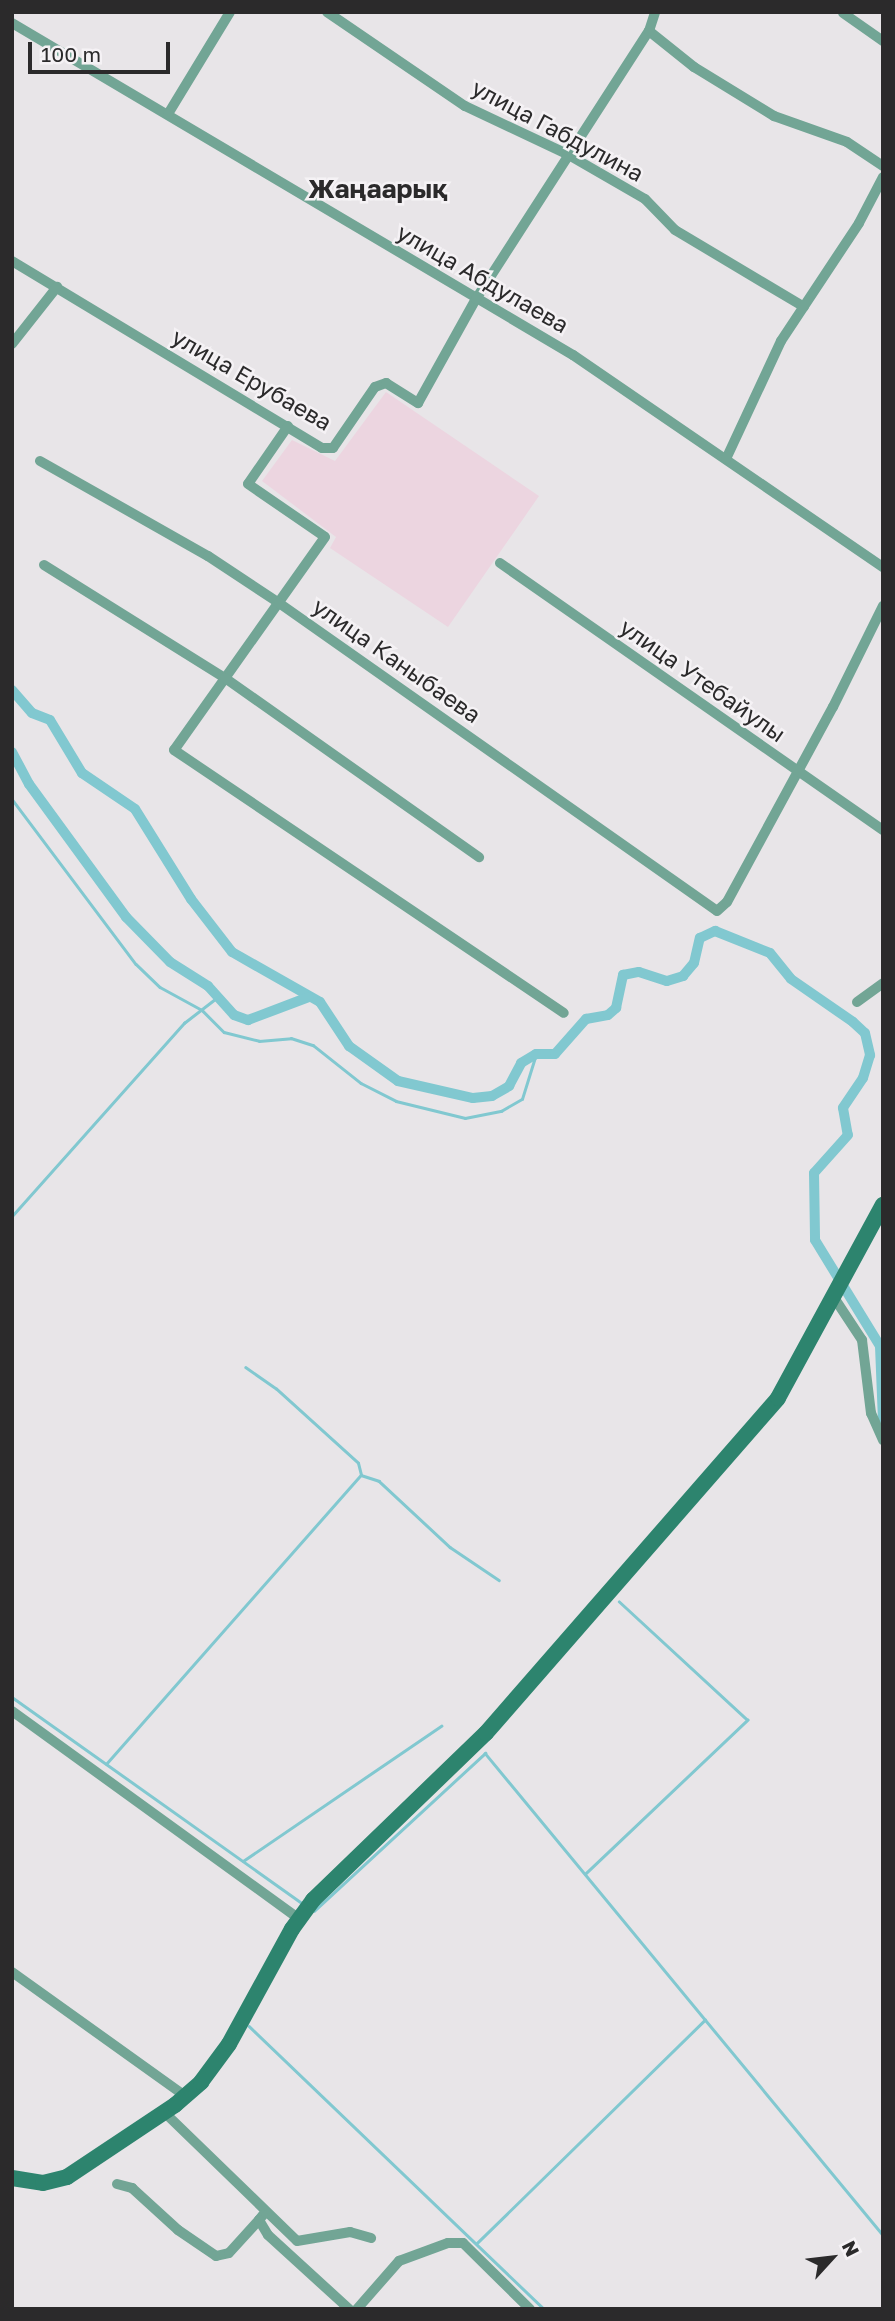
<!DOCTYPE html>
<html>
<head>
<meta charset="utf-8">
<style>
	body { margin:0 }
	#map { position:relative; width:895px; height:2321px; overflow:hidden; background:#e8e5e8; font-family:"Golos Text",sans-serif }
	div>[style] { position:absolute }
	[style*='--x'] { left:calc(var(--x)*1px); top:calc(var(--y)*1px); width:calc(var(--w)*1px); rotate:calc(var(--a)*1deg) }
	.education>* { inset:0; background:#ecd5e0 }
	.stream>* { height:2.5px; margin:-1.25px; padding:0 1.25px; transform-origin:1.25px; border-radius:1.25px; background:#81c8d0 }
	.canal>* { height:10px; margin:-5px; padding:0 5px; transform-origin:5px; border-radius:5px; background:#81c8d0 }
	.minor>* { height:10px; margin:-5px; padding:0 5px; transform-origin:5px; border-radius:5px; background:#72a595 }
	.secondary>* { height:16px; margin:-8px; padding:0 8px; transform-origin:8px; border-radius:8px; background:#2d846e }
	span { translate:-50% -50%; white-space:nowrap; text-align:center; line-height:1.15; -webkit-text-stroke:5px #f5f2f5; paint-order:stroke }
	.street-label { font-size:23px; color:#2b2a2b }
	.quarter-label { font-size:26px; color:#2b2a2b; font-weight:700 }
	.frame { position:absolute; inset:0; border:14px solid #2b2a2b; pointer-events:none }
	.north { position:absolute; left:797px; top:2223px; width:70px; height:70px; -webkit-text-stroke:5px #f5f2f5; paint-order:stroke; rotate:63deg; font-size:19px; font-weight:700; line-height:28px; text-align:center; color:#2b2a2b }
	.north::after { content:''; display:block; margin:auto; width:24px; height:32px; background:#2b2a2b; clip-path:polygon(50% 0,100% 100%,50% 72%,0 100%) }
	.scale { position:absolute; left:28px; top:42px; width:142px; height:32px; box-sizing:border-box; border:4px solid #2b2a2b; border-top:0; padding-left:9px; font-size:21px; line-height:24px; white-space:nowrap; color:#2b2a2b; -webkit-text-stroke:5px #f5f2f5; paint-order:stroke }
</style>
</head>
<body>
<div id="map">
	<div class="education">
		<div style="clip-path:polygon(386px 392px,539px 496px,448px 627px,330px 548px,336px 537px,262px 481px,292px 440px,335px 461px)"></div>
	</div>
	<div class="stream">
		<div style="--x:12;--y:799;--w:206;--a:53.1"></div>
		<div style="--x:136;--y:964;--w:33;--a:44"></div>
		<div style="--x:160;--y:987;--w:48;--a:28.7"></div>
		<div style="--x:202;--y:1010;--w:31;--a:45"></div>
		<div style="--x:224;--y:1032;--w:36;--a:14"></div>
		<div style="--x:259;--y:1041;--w:32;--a:-5"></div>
		<div style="--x:291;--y:1038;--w:23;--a:18"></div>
		<div style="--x:313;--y:1045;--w:61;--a:38.4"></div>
		<div style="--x:361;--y:1083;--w:39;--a:27"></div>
		<div style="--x:396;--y:1101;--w:71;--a:13.8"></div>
		<div style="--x:465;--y:1118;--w:37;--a:-11"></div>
		<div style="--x:501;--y:1111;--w:24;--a:-30"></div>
		<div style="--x:522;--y:1099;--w:47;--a:-72.7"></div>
		<div style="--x:12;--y:1216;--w:259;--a:-48.3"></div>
		<div style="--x:184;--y:1023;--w:44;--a:-37.6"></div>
		<div style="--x:361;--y:1475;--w:19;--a:18"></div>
		<div style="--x:379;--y:1481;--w:97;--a:42.9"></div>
		<div style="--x:450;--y:1547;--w:59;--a:34"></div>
		<div style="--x:12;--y:1697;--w:356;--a:35.4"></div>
		<div style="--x:106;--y:1764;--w:385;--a:-48.6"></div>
		<div style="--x:361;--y:1475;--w:12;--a:-104"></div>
		<div style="--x:358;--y:1463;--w:110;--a:-137.9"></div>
		<div style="--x:276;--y:1389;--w:37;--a:-145"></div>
		<div style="--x:243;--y:1861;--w:240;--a:-34.3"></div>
		<div style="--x:585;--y:1874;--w:224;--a:-43.5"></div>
		<div style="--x:747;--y:1720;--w:174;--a:-137.3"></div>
		<div style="--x:314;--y:1911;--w:233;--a:-42.7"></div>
		<div style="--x:485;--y:1753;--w:625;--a:50.45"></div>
		<div style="--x:249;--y:2026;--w:409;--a:43.8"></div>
		<div style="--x:477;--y:2243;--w:319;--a:-44.4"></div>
	</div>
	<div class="canal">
		<div style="--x:12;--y:690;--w:30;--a:49"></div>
		<div style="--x:32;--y:713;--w:19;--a:21"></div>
		<div style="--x:50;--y:720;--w:62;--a:58.9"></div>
		<div style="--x:82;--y:773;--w:64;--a:34.2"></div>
		<div style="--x:135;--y:809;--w:106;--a:58.1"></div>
		<div style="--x:191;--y:899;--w:67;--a:52.3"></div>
		<div style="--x:232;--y:952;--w:101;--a:29.6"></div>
		<div style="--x:320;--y:1002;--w:53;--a:56.6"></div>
		<div style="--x:349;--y:1046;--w:60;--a:35.5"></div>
		<div style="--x:398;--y:1081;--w:77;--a:12.8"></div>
		<div style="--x:473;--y:1098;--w:19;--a:-6"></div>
		<div style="--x:492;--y:1096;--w:20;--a:-30"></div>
		<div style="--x:509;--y:1086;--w:26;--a:-62"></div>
		<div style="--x:521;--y:1063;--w:17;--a:-31"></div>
		<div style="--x:536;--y:1054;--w:19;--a:0"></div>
		<div style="--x:555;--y:1054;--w:47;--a:-48.5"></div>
		<div style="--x:586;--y:1019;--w:22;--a:-10"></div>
		<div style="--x:608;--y:1015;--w:11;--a:-41"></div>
		<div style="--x:616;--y:1008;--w:34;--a:-78"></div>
		<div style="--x:623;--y:975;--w:16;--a:-11"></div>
		<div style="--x:639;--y:972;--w:29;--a:18"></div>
		<div style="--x:667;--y:981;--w:17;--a:-17"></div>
		<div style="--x:683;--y:976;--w:17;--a:-50"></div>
		<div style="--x:694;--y:963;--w:26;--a:-77"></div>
		<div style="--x:700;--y:938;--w:17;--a:-25"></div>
		<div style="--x:715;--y:931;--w:59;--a:21.8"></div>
		<div style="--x:770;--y:953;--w:33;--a:51"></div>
		<div style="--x:791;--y:979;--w:75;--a:34.7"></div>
		<div style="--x:853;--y:1022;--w:16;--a:43"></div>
		<div style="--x:865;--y:1033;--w:23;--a:77"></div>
		<div style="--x:870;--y:1055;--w:24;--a:107"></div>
		<div style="--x:863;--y:1078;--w:36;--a:124"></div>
		<div style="--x:843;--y:1108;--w:27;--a:80"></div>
		<div style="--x:848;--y:1135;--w:51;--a:131.8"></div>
		<div style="--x:814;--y:1173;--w:67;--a:89.1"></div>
		<div style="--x:815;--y:1240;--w:124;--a:58.5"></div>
		<div style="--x:880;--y:1346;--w:74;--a:87.7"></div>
		<div style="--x:12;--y:752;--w:36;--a:62"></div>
		<div style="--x:29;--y:784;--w:165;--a:53.9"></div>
		<div style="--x:126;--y:917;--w:63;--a:45.6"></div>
		<div style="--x:170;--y:962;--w:45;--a:32.3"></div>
		<div style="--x:208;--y:986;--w:39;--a:48"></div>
		<div style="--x:234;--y:1015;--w:15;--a:20"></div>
		<div style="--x:248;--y:1020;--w:65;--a:-20.7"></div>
	</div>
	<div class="minor">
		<div style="--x:327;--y:12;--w:167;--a:34.3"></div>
		<div style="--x:465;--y:106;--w:113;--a:25.2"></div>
		<div style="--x:567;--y:154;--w:90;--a:30"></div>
		<div style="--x:645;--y:199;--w:43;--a:45.9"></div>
		<div style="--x:675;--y:230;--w:150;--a:30.8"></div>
		<div style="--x:843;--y:13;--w:49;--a:35"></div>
		<div style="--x:12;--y:23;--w:652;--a:30.62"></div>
		<div style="--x:573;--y:355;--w:376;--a:34.4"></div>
		<div style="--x:649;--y:31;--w:58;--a:38.7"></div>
		<div style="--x:694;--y:67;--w:94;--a:31.5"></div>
		<div style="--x:774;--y:116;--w:77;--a:19.6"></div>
		<div style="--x:847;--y:142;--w:43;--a:33.7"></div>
		<div style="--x:168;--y:114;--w:119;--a:-58.7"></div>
		<div style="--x:12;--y:261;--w:362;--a:31.1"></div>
		<div style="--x:322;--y:448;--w:11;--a:0"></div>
		<div style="--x:333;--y:448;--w:74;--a:-55.5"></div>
		<div style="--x:375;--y:387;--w:12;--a:-20"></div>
		<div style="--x:386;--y:383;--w:38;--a:32"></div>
		<div style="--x:418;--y:403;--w:119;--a:-60.9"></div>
		<div style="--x:476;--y:299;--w:319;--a:-57.2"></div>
		<div style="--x:649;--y:31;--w:20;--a:-72"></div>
		<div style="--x:12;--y:344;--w:73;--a:-51.7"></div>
		<div style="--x:288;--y:426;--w:70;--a:124.6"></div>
		<div style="--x:248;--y:484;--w:93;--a:34.5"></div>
		<div style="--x:325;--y:537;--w:261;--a:125.3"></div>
		<div style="--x:174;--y:750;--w:470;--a:34"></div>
		<div style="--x:726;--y:459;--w:130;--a:-65"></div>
		<div style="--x:781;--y:341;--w:141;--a:-56.5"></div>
		<div style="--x:859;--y:223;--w:52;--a:-62.4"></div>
		<div style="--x:40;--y:461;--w:193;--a:29.5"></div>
		<div style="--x:208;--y:556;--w:85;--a:33.5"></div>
		<div style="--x:279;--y:603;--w:535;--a:35.11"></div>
		<div style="--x:717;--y:911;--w:13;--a:-42"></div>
		<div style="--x:727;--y:902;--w:222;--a:-61.5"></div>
		<div style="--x:833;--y:707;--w:113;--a:-63.7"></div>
		<div style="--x:500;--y:563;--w:467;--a:34.9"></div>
		<div style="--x:44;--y:565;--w:213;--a:32"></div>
		<div style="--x:225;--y:678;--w:311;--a:35.2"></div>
		<div style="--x:857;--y:1002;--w:32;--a:-36"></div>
		<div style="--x:833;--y:1296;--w:53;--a:56.6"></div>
		<div style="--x:862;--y:1340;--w:74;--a:83"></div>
		<div style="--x:871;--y:1413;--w:30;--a:66"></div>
		<div style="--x:12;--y:1711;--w:354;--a:35.9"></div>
		<div style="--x:12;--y:1972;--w:213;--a:35.6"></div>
		<div style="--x:164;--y:2112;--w:185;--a:44.1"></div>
		<div style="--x:297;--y:2241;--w:54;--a:-9.6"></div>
		<div style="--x:350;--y:2232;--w:22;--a:16"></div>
		<div style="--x:117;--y:2184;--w:16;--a:15"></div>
		<div style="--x:132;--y:2188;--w:62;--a:42.4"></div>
		<div style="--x:178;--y:2230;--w:46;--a:34.4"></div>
		<div style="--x:216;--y:2256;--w:13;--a:-13"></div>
		<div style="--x:229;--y:2253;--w:45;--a:-47.7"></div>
		<div style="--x:263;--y:2215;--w:6;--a:129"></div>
		<div style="--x:259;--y:2220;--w:17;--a:59"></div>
		<div style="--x:268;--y:2235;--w:110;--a:42.4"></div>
		<div style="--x:357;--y:2309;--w:64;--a:-48.8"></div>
		<div style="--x:399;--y:2261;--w:52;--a:-20.2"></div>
		<div style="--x:448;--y:2243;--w:15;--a:0"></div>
		<div style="--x:463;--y:2243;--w:94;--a:44.6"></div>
	</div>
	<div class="secondary">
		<div style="--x:12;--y:2178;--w:31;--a:9"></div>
		<div style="--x:43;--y:2183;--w:25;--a:-14"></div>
		<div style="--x:67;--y:2177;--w:130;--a:-33.7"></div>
		<div style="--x:175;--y:2105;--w:35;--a:-41"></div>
		<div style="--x:201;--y:2082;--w:47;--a:-53.6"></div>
		<div style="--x:229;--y:2044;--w:131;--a:-61.3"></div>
		<div style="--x:292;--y:1929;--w:36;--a:-54"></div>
		<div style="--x:313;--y:1900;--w:240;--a:-44"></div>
		<div style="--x:486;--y:1733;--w:444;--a:-48.9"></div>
		<div style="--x:778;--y:1398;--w:220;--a:-61.5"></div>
	</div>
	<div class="street-label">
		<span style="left:558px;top:130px;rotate:28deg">улица Габдулина</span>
		<span style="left:483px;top:278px;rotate:30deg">улица Абдулаева</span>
		<span style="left:252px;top:379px;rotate:30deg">улица Ерубаева</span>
		<span style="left:397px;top:660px;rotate:35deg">улица Каныбаева</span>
		<span style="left:703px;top:680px;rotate:35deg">улица Утебайулы</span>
	</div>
	<div class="quarter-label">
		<span style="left:378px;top:189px">Жаңаарық</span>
	</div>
	<div class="frame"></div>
	<div class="north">N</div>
	<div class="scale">100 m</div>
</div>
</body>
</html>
